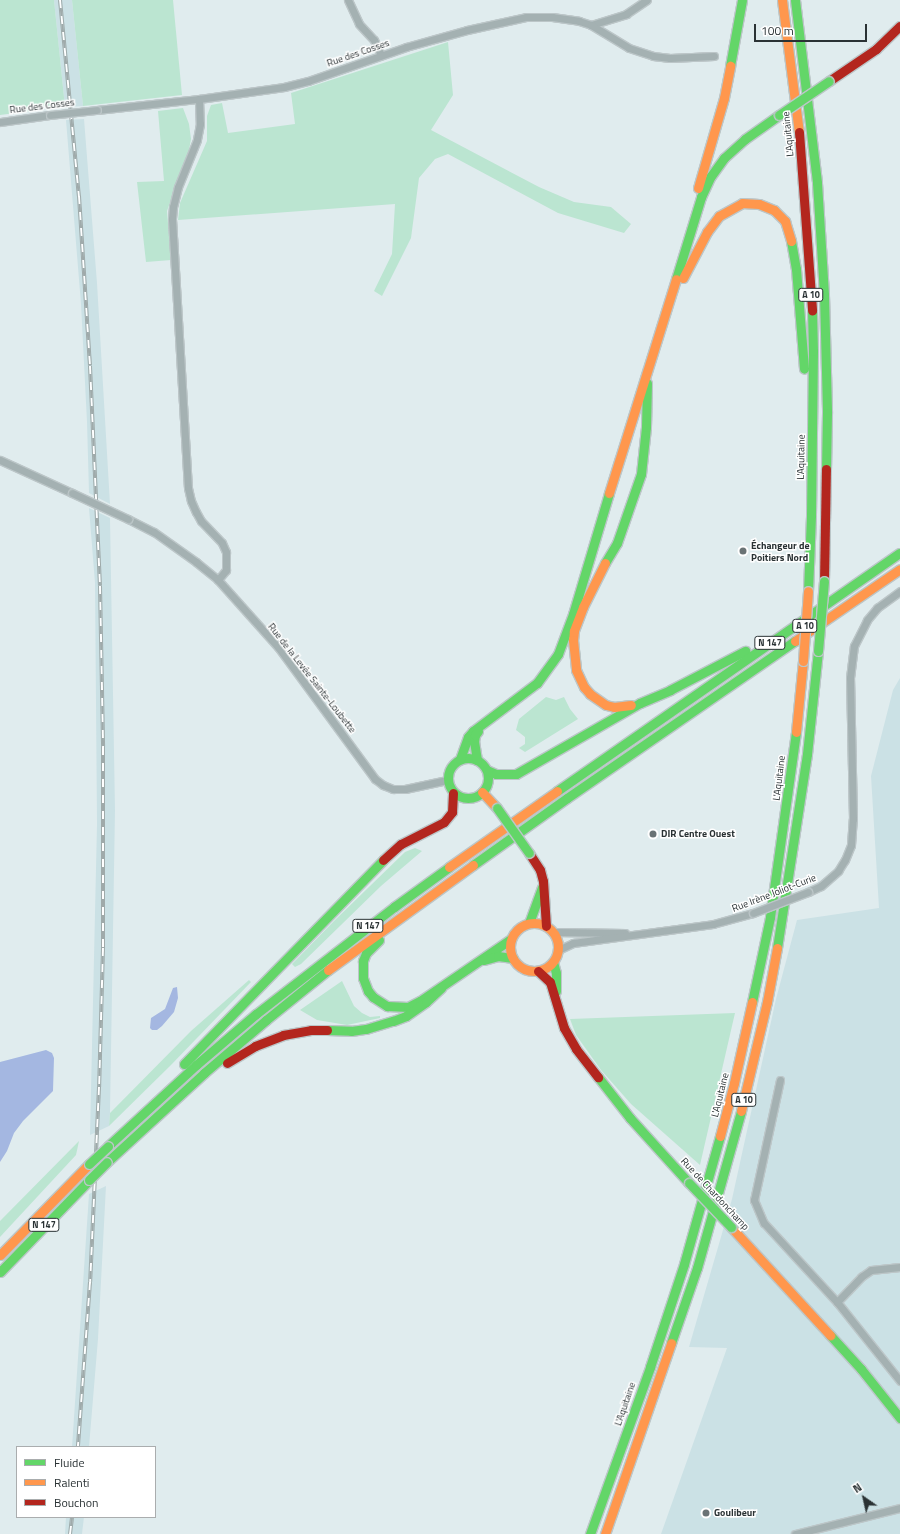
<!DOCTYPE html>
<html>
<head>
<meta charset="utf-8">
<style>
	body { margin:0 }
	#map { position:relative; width:900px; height:1534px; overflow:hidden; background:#e0ecee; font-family:"Titillium Web",sans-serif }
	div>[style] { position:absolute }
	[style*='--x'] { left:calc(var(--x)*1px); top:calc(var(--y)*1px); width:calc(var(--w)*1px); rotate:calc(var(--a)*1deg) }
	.built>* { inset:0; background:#cbe1e5 }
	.green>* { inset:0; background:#bbe5d1 }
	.water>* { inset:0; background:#a4b7e1 }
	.roads { filter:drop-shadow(1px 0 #bcc6c8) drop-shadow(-1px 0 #bcc6c8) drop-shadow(0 1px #bcc6c8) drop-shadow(0 -1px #bcc6c8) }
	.street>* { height:7px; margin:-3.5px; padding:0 3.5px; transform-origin:3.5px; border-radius:3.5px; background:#a4b1b2 }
	.fast>* { height:9px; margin:-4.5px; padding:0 4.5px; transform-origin:4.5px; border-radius:4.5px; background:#63d668 }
	.fast>.ring { margin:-4.5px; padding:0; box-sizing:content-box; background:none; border:9px solid #63d668; border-radius:50% }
	.slow>* { height:9px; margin:-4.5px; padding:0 4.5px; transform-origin:4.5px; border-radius:4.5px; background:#ff974d }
	.slow>.ring { margin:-4.5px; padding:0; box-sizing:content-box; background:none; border:9px solid #ff974d; border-radius:50% }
	.jam>* { height:9px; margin:-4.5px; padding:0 4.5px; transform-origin:4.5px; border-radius:4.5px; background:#b3261e }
	.rail>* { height:4px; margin-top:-2px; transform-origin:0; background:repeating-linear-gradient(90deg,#fff 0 8px,#9faaaa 0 16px); box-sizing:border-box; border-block:1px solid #9faaaa }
	.bridges { filter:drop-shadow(1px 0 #bcc6c8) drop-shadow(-1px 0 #bcc6c8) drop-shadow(0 1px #bcc6c8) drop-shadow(0 -1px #bcc6c8) }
	.street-bridge>* { height:7px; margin:-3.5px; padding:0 3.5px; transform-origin:3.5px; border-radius:3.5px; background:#a4b1b2 }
	.fast-bridge>* { height:9px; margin:-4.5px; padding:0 4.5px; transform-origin:4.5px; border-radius:4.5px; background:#63d668 }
	.slow-bridge>* { height:9px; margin:-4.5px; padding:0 4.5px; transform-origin:4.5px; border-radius:4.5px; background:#ff974d }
	.dots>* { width:11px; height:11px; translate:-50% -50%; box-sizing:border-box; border:2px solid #fff; border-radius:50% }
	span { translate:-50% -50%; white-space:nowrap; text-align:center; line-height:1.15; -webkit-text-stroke:3px #fff; paint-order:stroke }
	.shield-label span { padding:1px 3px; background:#fff; border:1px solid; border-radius:3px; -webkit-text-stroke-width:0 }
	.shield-label { font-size:9px; color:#2a3234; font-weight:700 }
	.street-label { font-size:10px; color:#2a3234 }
	.poi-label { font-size:10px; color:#2a3234; font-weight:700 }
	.left { translate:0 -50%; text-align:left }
	.legend { position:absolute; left:16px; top:1446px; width:140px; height:72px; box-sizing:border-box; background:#fff; border:1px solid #aaadae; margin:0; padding:5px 7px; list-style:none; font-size:12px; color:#2a3234 }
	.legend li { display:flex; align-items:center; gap:8px; height:20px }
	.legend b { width:20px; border:1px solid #aaadae }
	.north { position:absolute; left:844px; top:1478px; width:40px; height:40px; -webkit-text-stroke:3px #fff; paint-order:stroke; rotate:326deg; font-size:11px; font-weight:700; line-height:16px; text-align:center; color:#2a3234 }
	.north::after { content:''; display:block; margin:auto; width:14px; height:18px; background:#2a3234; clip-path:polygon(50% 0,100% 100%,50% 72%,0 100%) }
	.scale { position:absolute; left:754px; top:24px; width:113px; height:18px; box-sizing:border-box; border:2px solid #2a3234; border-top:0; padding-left:5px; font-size:12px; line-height:14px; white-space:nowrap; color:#2a3234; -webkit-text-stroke:3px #fff; paint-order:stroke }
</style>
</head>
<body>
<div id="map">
	<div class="built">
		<div style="clip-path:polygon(54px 0,72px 0,83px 106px,65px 107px)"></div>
		<div style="clip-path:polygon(84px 119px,97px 283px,110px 504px,89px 493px,87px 422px,81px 304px,66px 120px)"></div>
		<div style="clip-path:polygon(89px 508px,110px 518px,115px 810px,110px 1113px,109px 1126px,90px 1135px,97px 824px,95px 583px)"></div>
		<div style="clip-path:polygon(900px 678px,900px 1534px,661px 1534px,727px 1348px,689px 1347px,732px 1199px,776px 999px,797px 920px,879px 908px,871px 776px,893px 690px)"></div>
		<div style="clip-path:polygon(106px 1186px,98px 1339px,89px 1447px,72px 1447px,89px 1194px)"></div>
		<div style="clip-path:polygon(66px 1517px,84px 1517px,82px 1534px,65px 1534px)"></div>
	</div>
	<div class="green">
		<div style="clip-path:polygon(0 0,54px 0,65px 107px,31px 106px,31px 111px,0 115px)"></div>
		<div style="clip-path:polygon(72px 0,173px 0,182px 95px,83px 106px)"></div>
		<div style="clip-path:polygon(448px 42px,453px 95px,431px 130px,539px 187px,574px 202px,611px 207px,631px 224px,624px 233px,558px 213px,448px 154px,435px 159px,419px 178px,411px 238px,382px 296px,374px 291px,392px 254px,395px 204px,178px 220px,180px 203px,207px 141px,207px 116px,211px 105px,222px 103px,228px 133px,295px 124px,291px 93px)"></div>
		<div style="clip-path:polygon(183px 108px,189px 124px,191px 139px,189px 150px,167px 211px,171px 260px,146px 262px,137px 182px,164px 181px,158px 111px)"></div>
		<div style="clip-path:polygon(546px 697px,556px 700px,564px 697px,570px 709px,578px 719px,525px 752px,519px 748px,525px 744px,525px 737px,516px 730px,519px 719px)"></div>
		<div style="clip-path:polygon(415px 848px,422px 851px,381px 886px,301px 964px,295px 967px,292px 964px,334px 921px,405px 852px)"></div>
		<div style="clip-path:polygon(249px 980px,251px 982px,171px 1065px,109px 1126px,110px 1113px,191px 1031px)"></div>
		<div style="clip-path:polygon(342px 981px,354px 1006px,362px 1013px,370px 1017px,380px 1016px,380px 1018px,347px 1025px,317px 1020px,300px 1010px)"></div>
		<div style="clip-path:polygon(735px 1013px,700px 1165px,631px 1104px,601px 1070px,576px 1035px,570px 1019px)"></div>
		<div style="clip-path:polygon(79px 1141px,76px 1155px,0 1237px,0 1221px)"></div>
	</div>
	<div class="water">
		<div style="clip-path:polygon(177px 987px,178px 998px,174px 1012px,162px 1026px,157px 1030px,152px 1030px,150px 1028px,151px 1018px,165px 1009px,173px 988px)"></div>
		<div style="clip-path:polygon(46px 1050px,52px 1053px,54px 1058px,53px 1091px,23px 1121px,14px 1133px,7px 1151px,0 1162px,0 1062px)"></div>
	</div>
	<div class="roads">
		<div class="street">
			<div style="--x:348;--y:0;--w:26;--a:65"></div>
			<div style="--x:359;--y:24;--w:22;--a:47"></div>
			<div style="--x:374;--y:40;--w:17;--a:65"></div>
			<div style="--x:591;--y:25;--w:37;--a:-17"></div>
			<div style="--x:626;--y:14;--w:25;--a:-34"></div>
			<div style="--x:199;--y:99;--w:25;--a:88"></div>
			<div style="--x:200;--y:124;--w:16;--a:101"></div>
			<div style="--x:197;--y:140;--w:51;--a:112"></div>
			<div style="--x:178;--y:187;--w:21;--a:104"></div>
			<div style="--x:173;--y:207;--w:12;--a:95"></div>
			<div style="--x:172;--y:219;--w:269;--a:86.6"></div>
			<div style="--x:188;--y:488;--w:13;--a:77"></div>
			<div style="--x:191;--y:501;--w:12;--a:66"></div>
			<div style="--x:196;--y:512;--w:10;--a:61"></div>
			<div style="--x:201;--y:521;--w:30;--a:46"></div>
			<div style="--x:222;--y:543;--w:10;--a:66"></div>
			<div style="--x:226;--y:552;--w:18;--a:90"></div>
			<div style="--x:226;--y:570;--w:13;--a:129"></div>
			<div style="--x:97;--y:110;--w:103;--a:-6.2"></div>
			<div style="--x:199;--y:99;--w:86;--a:-8"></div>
			<div style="--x:284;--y:87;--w:25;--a:-14"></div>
			<div style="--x:308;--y:81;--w:104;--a:-19.1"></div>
			<div style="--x:406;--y:47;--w:63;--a:-15.6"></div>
			<div style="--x:467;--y:30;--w:60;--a:-12.4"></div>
			<div style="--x:526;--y:17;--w:26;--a:0"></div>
			<div style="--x:552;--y:17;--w:27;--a:8"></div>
			<div style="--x:579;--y:21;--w:13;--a:18"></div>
			<div style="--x:591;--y:25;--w:44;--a:31.2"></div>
			<div style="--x:629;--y:48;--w:25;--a:18"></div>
			<div style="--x:653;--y:56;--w:17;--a:7"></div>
			<div style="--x:670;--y:58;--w:44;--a:-2.6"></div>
			<div style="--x:0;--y:122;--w:50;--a:-8"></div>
			<div style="--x:0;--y:460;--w:79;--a:24.6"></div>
			<div style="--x:128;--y:519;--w:29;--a:27"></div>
			<div style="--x:154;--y:532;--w:52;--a:35.5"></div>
			<div style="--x:196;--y:562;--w:28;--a:39"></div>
			<div style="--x:218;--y:580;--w:90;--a:48.2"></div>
			<div style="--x:278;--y:647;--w:164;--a:53.7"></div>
			<div style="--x:375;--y:779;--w:10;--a:37"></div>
			<div style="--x:383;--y:785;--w:11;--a:22"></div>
			<div style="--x:393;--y:789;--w:12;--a:0"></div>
			<div style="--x:405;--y:789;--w:43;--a:-12.1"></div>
			<div style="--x:808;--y:892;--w:14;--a:-25"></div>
			<div style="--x:821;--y:886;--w:23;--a:-41"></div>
			<div style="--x:838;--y:871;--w:13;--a:-58"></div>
			<div style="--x:845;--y:860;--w:16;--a:-68"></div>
			<div style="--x:851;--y:845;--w:26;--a:-86"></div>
			<div style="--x:853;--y:819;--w:141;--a:-91.2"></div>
			<div style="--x:850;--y:678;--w:32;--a:-83"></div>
			<div style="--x:854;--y:646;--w:29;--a:-63"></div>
			<div style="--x:867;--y:620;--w:16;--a:-50"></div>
			<div style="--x:877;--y:608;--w:29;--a:-36"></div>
			<div style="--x:554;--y:932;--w:71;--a:0.8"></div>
			<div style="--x:558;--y:950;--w:17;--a:-25"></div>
			<div style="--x:573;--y:943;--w:141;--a:-7.7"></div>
			<div style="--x:713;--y:924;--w:41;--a:-15.4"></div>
			<div style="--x:780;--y:1080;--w:123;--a:102.2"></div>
			<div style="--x:754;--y:1200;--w:25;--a:67"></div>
			<div style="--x:764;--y:1223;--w:108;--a:47.3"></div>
			<div style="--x:837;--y:1302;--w:101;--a:51.4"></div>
			<div style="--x:837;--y:1302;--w:35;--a:-46"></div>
			<div style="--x:861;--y:1277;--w:12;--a:-35"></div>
			<div style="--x:871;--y:1270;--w:29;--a:-6"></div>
			<div style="--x:795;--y:1534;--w:108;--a:-13.9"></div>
		</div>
		<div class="fast">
			<div style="--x:795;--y:0;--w:184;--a:83.1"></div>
			<div style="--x:817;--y:183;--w:112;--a:86.4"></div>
			<div style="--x:824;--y:295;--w:118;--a:88.5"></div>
			<div style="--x:827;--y:413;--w:56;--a:91"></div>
			<div style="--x:730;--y:66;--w:67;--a:-79.7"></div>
			<div style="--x:791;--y:241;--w:28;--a:80"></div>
			<div style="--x:796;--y:269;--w:100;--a:85.4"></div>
			<div style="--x:676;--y:279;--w:86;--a:-73"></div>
			<div style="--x:701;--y:197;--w:23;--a:-65"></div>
			<div style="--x:711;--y:176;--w:22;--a:-54"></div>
			<div style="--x:724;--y:158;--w:28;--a:-42"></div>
			<div style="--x:745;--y:139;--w:42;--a:-35.2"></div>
			<div style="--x:605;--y:563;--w:23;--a:-59"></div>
			<div style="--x:617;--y:543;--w:73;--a:-70.8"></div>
			<div style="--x:641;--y:474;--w:47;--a:-83.9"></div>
			<div style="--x:646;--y:427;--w:44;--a:-88.7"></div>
			<div style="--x:808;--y:591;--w:76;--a:-87.7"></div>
			<div style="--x:811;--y:515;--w:164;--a:-89.3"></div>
			<div style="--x:813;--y:351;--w:40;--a:-91.4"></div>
			<div class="ring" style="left:448px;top:758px;width:31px;height:31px"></div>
			<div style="--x:460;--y:759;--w:23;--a:-70"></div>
			<div style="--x:468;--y:737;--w:8;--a:-50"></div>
			<div style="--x:473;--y:731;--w:80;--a:-36.9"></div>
			<div style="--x:537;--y:683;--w:36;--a:-54"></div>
			<div style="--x:558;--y:654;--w:43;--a:-69.4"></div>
			<div style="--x:573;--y:614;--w:126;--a:-73.4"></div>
			<div style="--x:477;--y:760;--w:18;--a:-99"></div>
			<div style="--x:474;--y:742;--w:7;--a:-82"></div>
			<div style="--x:475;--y:735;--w:5;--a:-53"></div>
			<div style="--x:487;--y:770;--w:10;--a:24"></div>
			<div style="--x:496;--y:774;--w:20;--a:0"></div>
			<div style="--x:516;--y:774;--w:143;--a:-29.8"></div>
			<div style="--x:640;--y:703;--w:33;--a:-23"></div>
			<div style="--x:670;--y:690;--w:85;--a:-27.5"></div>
			<div style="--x:557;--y:791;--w:417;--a:-34.8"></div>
			<div style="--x:473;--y:865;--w:115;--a:-35.5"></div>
			<div style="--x:567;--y:798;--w:277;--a:-34.6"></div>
			<div style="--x:529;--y:923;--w:38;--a:-70"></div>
			<div style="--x:379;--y:940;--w:18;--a:135"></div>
			<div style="--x:366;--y:953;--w:9;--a:111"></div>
			<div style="--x:363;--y:961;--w:17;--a:90"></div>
			<div style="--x:363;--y:978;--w:14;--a:69"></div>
			<div style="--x:368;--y:991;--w:8;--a:50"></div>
			<div style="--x:373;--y:997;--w:17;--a:33"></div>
			<div style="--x:387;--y:1006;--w:21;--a:3"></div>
			<div style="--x:408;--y:1007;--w:13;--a:-27"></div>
			<div style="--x:420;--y:1001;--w:110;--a:-34.3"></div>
			<div style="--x:777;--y:948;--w:196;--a:-81.2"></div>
			<div style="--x:807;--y:754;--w:104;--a:-83.9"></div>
			<div style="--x:484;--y:960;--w:15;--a:-16"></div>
			<div style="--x:498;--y:956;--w:15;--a:8"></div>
			<div style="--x:553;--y:962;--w:11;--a:75"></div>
			<div style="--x:556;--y:973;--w:18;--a:90"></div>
			<div style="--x:752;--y:1002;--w:87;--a:-78"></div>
			<div style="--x:770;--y:917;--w:187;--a:-82"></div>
			<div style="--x:327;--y:1030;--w:24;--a:2"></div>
			<div style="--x:351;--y:1031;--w:15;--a:-8"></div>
			<div style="--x:366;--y:1029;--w:28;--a:-17"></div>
			<div style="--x:393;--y:1021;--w:14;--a:-21"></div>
			<div style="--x:406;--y:1016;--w:24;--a:-35"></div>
			<div style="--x:426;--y:1002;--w:21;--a:-43"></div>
			<div style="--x:184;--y:1064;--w:285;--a:-45.7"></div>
			<div style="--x:598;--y:1077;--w:52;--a:52"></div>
			<div style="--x:630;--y:1118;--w:88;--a:47.8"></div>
			<div style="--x:108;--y:1146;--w:120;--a:-42.6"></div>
			<div style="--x:196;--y:1065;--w:79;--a:-40.4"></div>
			<div style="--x:256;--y:1014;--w:175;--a:-37.8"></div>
			<div style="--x:394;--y:907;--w:68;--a:-36"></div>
			<div style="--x:107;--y:1162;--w:132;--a:-42.5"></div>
			<div style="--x:204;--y:1073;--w:82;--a:-40.5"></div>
			<div style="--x:266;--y:1020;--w:80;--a:-38.9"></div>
			<div style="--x:0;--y:1272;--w:128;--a:-45.9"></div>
			<div style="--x:830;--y:1335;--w:46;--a:47.6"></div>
			<div style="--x:861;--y:1369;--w:63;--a:51.5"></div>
			<div style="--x:671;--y:1343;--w:79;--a:-70.9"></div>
			<div style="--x:697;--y:1268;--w:163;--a:-74.3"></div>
			<div style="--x:590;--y:1534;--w:177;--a:-70.2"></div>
			<div style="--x:650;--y:1367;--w:108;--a:-71.7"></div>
			<div style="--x:684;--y:1264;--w:133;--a:-74.3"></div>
		</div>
		<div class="slow">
			<div style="--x:782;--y:0;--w:133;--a:82.7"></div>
			<div style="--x:698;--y:188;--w:94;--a:-73.9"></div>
			<div style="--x:724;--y:98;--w:33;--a:-79"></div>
			<div style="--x:683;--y:278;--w:52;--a:-62.4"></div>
			<div style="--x:707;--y:232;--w:20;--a:-53"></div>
			<div style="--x:719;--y:216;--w:26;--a:-29"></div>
			<div style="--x:742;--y:203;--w:17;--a:3"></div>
			<div style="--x:759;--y:204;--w:16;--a:22"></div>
			<div style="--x:774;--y:210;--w:16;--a:45"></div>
			<div style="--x:785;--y:221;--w:21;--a:73"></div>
			<div style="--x:609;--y:493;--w:224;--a:-72.6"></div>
			<div style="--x:605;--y:563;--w:49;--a:116.6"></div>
			<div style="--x:583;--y:607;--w:26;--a:111"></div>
			<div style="--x:574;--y:631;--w:9;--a:96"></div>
			<div style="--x:573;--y:640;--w:30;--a:84"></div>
			<div style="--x:576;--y:670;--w:19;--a:65"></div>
			<div style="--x:584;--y:687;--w:9;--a:49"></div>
			<div style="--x:590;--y:694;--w:19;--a:35"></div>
			<div style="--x:606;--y:705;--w:8;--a:14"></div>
			<div style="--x:614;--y:707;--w:17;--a:-7"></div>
			<div style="--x:795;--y:641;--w:127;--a:-34.4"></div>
			<div style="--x:796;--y:732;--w:71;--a:-84.4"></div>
			<div style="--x:482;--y:792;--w:22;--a:47"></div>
			<div style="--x:449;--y:867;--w:132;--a:-35.1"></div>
			<div class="ring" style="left:510px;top:923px;width:39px;height:39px"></div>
			<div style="--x:328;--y:970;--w:179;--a:-35.9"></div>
			<div style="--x:741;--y:1111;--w:112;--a:-76.6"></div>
			<div style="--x:767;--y:1002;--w:55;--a:-79.5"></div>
			<div style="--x:720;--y:1136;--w:55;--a:-75.2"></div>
			<div style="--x:734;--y:1083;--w:83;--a:-77.5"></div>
			<div style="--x:731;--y:1227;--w:147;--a:47.5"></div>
			<div style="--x:0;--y:1255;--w:127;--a:-45.6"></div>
			<div style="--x:605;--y:1534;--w:202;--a:-70.9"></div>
		</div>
		<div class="jam">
			<div style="--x:829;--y:81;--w:57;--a:-34.2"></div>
			<div style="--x:876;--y:49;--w:33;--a:-44"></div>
			<div style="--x:799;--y:132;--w:179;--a:85.8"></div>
			<div style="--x:824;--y:581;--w:112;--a:-89"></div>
			<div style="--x:529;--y:853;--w:20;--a:57"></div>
			<div style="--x:540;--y:870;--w:11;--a:75"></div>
			<div style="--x:543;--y:881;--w:45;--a:86.2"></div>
			<div style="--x:383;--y:860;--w:24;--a:-42"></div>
			<div style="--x:401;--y:844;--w:48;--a:-27.1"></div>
			<div style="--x:444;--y:822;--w:13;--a:-51"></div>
			<div style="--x:452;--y:812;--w:19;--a:-87"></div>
			<div style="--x:538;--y:971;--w:16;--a:43"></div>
			<div style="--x:550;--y:982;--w:48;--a:73.1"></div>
			<div style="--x:564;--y:1028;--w:24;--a:60"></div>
			<div style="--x:576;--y:1049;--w:36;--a:52"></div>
			<div style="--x:227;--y:1063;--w:33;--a:-31"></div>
			<div style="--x:255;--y:1046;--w:30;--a:-21"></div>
			<div style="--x:283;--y:1035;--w:28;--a:-10"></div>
			<div style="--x:311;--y:1030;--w:16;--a:0"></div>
		</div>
	</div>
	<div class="rail">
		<div style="--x:60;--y:0;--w:197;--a:84.5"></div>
		<div style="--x:79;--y:196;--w:170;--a:86.3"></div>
		<div style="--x:90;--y:366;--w:220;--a:87.4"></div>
		<div style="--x:100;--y:586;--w:161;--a:88.9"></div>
		<div style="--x:103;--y:747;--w:201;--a:90"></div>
		<div style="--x:103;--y:948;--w:139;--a:91.6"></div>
		<div style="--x:99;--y:1087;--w:195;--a:92.6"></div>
		<div style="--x:90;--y:1282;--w:165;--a:94.2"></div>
		<div style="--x:70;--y:1534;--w:17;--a:-83"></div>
	</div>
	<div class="bridges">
		<div class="street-bridge">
			<div style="--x:50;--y:115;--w:47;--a:-6.1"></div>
			<div style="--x:72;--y:493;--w:62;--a:24.9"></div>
			<div style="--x:753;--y:913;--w:59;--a:-20.9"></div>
		</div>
		<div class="fast-bridge">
			<div style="--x:779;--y:115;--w:60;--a:-34.2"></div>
			<div style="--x:818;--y:651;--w:70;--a:-85.1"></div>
			<div style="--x:497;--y:808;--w:55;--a:54.6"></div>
			<div style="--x:89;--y:1164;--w:26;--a:-43"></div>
			<div style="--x:89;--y:1180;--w:25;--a:-45"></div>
			<div style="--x:689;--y:1183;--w:61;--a:46.3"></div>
		</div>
		<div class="slow-bridge">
			<div style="--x:803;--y:661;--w:70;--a:-85.9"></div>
		</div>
	</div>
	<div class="dots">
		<div style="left:743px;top:551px;background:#6a7375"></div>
		<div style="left:653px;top:834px;background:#6a7375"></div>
		<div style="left:706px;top:1513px;background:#6a7375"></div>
	</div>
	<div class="shield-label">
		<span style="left:811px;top:295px">A 10</span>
		<span style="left:805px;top:626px">A 10</span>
		<span style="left:770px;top:643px">N 147</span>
		<span style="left:368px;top:926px">N 147</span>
		<span style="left:744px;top:1100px">A 10</span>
		<span style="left:44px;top:1225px">N 147</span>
	</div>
	<div class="street-label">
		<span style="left:358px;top:53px;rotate:-19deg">Rue des Cosses</span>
		<span style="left:42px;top:106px;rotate:-7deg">Rue des Cosses</span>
		<span style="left:788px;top:134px;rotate:-96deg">L'Aquitaine</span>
		<span style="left:801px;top:457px;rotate:-89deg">L'Aquitaine</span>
		<span style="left:312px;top:678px;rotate:52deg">Rue de la Levée Sainte-Loubette</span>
		<span style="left:779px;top:778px;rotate:-83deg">L'Aquitaine</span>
		<span style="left:774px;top:893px;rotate:-21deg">Rue Irène Joliot-Curie</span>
		<span style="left:720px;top:1095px;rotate:-76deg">L'Aquitaine</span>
		<span style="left:715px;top:1194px;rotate:47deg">Rue de Chardonchamp</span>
		<span style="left:625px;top:1404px;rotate:-71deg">L'Aquitaine</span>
	</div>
	<div class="poi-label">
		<span class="left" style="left:751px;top:551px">Échangeur de<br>Poitiers Nord</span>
		<span class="left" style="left:661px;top:834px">DIR Centre Ouest</span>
		<span class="left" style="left:714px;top:1513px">Goulibeur</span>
	</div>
	<ul class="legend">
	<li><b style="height:5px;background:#63d668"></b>Fluide</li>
	<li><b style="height:5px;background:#ff974d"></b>Ralenti</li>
	<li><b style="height:5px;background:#b3261e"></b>Bouchon</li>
	</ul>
	<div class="north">N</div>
	<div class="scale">100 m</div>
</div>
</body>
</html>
